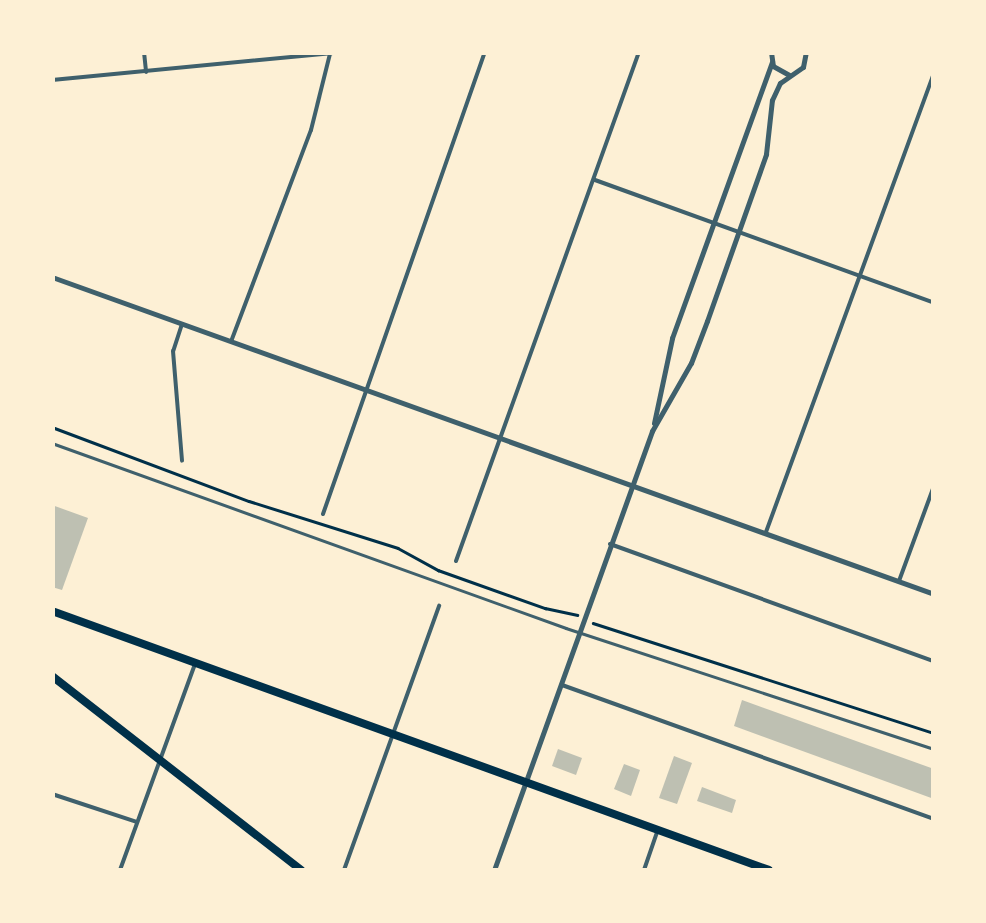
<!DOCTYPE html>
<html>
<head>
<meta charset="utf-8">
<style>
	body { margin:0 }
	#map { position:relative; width:986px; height:923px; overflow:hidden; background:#fdf0d5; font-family:Roboto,sans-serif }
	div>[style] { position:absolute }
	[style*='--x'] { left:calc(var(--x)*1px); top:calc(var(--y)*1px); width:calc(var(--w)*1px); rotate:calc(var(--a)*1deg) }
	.building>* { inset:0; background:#bec0b2 }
	.path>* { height:2.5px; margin:-1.25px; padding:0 1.25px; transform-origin:1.25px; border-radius:1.25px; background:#003049 }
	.service>* { height:2.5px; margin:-1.25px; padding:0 1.25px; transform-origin:1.25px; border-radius:1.25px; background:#3f606c }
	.minor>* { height:4px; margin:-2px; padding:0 2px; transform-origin:2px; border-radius:2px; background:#3f606c }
	.tertiary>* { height:5px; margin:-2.5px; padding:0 2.5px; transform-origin:2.5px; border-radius:2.5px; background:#3f606c }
	.trunk>* { height:8px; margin:-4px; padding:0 4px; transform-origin:4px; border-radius:4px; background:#003049 }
	span { translate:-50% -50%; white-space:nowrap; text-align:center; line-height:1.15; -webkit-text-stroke:8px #fdf0d5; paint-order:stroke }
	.frame { position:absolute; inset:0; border:55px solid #fdf0d5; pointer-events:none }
</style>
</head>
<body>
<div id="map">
	<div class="building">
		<div style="clip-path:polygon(52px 505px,88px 518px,62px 590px,52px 587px)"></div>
		<div style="clip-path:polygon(742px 700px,934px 769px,934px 799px,734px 726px)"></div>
		<div style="clip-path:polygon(558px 749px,582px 758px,576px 775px,552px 766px)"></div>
		<div style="clip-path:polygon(674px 756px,692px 763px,677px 804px,659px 798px)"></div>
		<div style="clip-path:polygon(624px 764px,640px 770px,631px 796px,614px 789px)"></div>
		<div style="clip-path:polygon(702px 787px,736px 800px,732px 813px,697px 801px)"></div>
	</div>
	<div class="path">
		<div style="--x:52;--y:427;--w:210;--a:20.6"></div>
		<div style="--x:249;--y:501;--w:156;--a:17.5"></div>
		<div style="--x:398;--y:548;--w:46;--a:28.8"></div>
		<div style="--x:438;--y:570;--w:114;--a:19.6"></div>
		<div style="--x:545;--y:608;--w:33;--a:12"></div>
		<div style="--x:593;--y:623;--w:358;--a:17.9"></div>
	</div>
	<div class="service">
		<div style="--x:52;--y:443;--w:546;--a:19.79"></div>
		<div style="--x:566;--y:628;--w:387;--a:18.2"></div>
	</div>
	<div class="minor">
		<div style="--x:144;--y:52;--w:20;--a:84"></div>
		<div style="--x:52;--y:80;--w:293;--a:-5.5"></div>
		<div style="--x:595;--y:180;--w:361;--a:19.9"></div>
		<div style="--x:182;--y:324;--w:28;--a:108"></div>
		<div style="--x:173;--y:351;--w:110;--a:85.3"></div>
		<div style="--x:232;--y:339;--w:223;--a:-69.3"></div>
		<div style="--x:311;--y:130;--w:78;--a:-76"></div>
		<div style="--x:323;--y:514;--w:490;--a:-70.7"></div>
		<div style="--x:766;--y:532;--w:490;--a:-69.9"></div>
		<div style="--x:610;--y:544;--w:344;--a:19.9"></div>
		<div style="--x:456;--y:561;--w:541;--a:-70.23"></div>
		<div style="--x:899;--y:581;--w:101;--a:-69.8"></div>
		<div style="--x:562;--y:685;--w:395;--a:19.8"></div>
		<div style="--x:52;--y:794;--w:89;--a:18.2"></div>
		<div style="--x:120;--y:870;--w:219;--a:-70"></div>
		<div style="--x:344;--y:870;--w:281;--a:-70.2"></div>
		<div style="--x:644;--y:870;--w:39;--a:-71"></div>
	</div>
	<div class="tertiary">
		<div style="--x:771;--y:52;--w:14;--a:82"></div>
		<div style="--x:773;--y:66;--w:18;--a:29"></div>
		<div style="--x:52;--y:277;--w:937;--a:19.77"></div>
		<div style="--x:654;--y:423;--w:87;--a:-78"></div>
		<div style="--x:672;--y:338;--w:294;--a:-70.1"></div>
		<div style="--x:494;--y:870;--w:467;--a:-70.2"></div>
		<div style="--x:652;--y:431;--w:78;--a:-60.2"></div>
		<div style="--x:691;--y:363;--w:45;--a:-69.1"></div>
		<div style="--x:707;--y:321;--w:177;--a:-70.5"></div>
		<div style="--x:766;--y:154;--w:54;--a:-83.7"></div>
		<div style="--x:772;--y:100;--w:19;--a:-65"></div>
		<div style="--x:780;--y:83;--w:28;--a:-35"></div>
		<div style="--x:803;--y:67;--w:15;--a:-79"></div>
	</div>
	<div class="trunk">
		<div style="--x:52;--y:611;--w:762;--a:19.86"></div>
		<div style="--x:52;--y:676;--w:316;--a:37.9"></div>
	</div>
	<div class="frame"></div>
</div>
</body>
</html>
